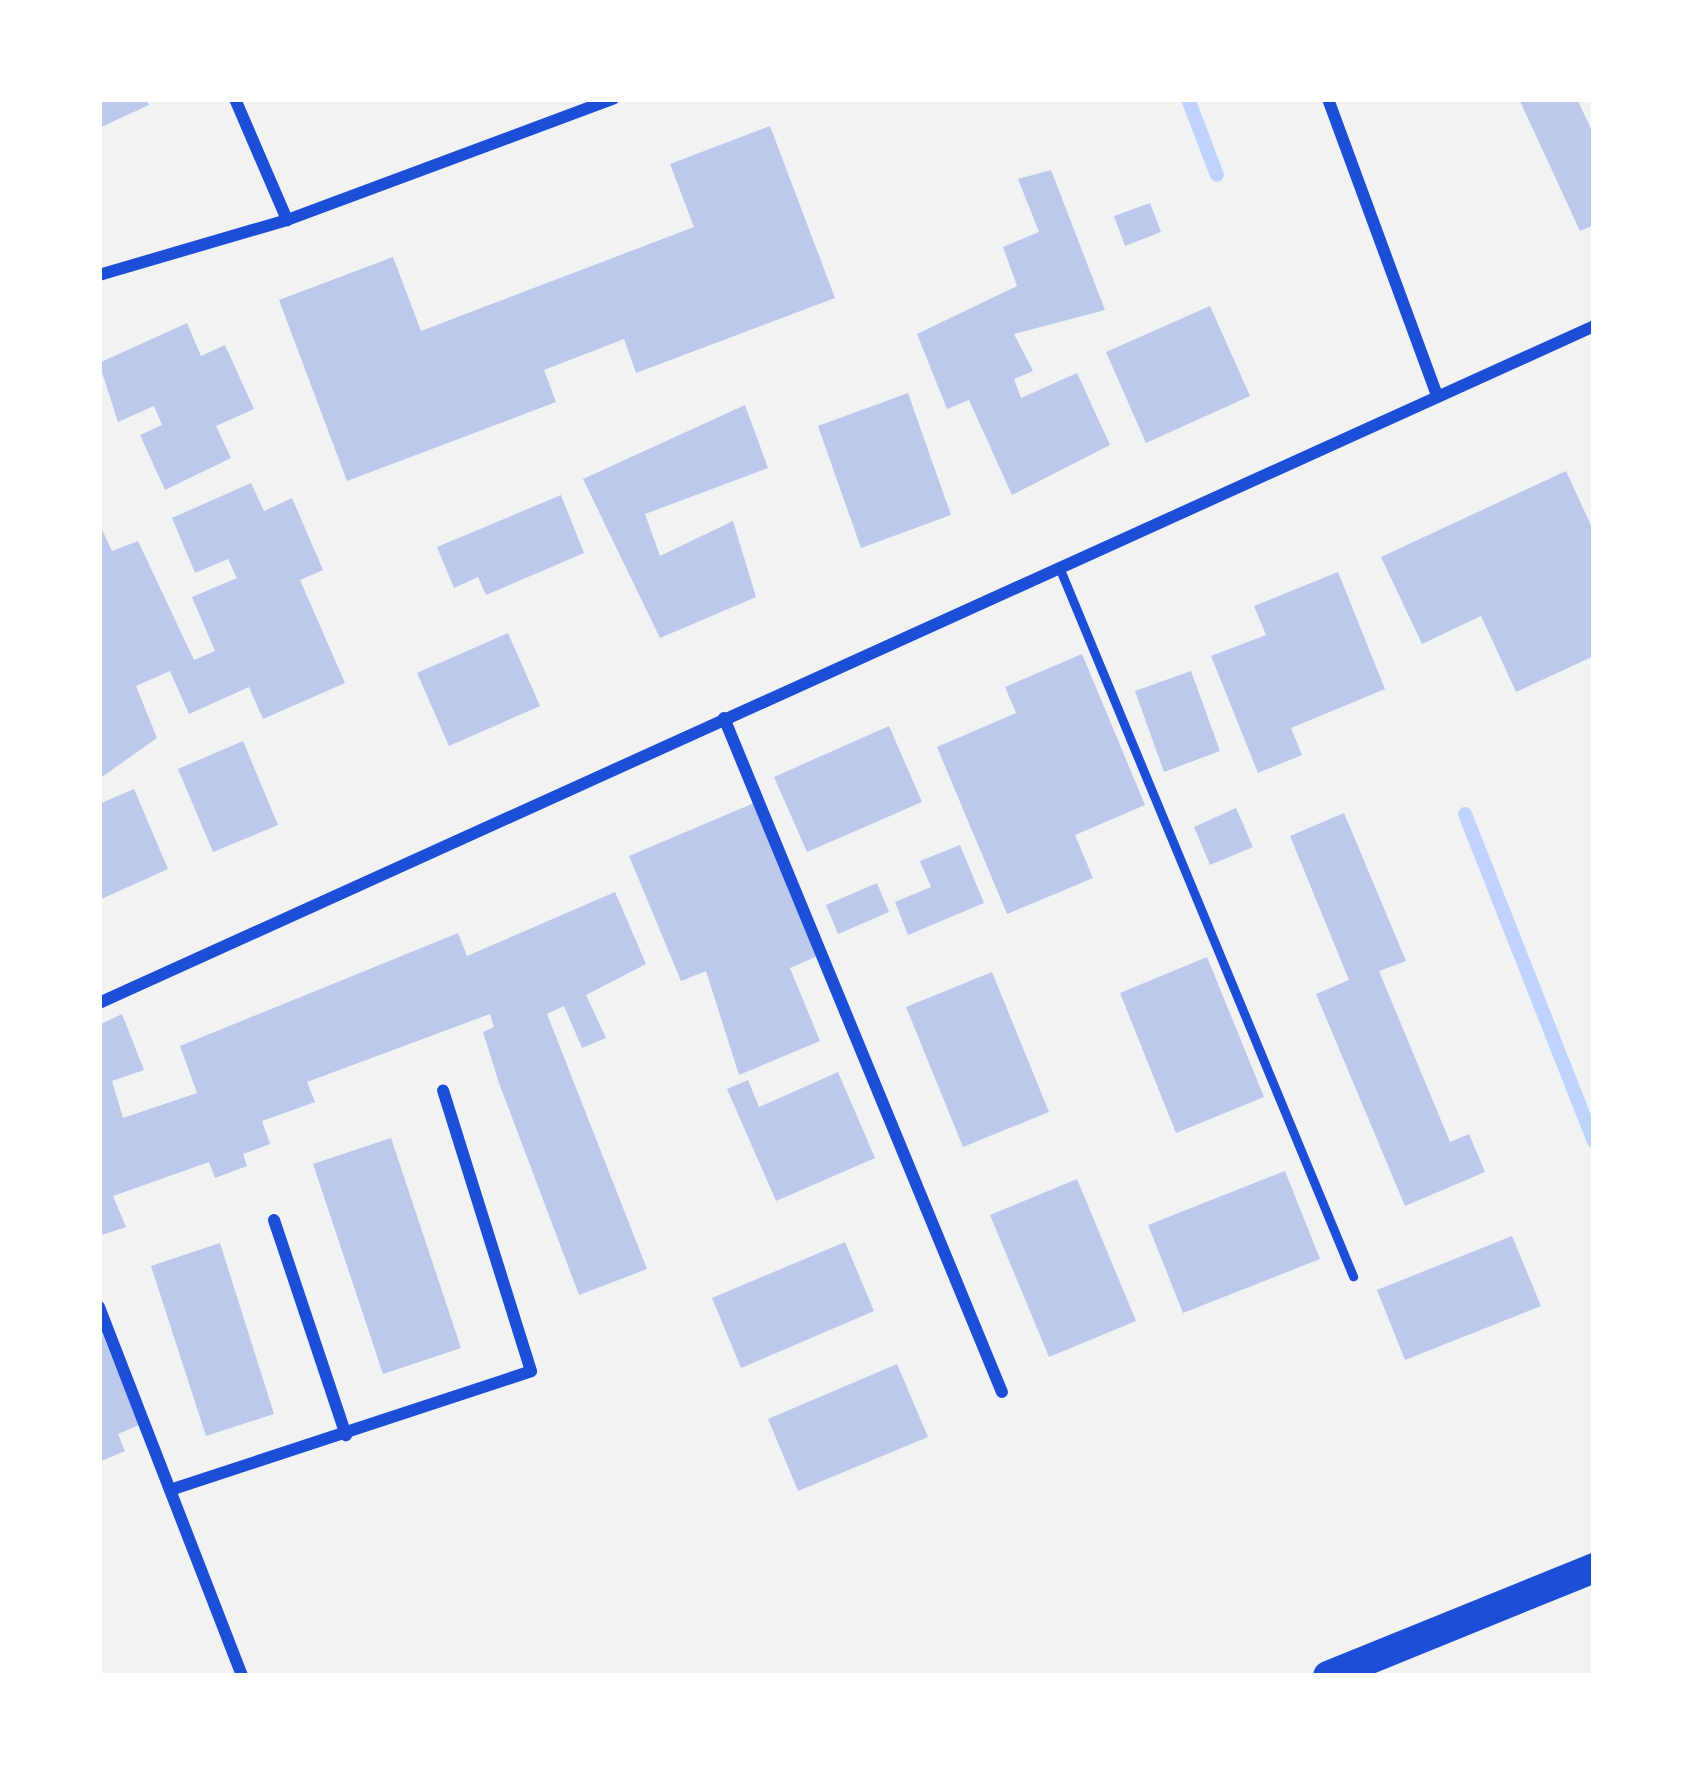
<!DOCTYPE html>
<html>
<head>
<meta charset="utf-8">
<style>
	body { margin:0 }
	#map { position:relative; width:1693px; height:1775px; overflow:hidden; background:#f2f2f2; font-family:Jost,sans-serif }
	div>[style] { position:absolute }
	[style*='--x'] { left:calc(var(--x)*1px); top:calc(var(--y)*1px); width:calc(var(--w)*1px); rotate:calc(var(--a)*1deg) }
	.stream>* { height:14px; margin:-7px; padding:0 7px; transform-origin:7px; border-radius:7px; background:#bfd3fe }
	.building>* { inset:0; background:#bdc9ec }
	.service>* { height:9px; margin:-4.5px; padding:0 4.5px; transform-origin:4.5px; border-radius:4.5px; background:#1d4ed8 }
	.minor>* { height:12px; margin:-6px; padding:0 6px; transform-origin:6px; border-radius:6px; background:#1d4ed8 }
	.primary>* { height:30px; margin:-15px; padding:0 15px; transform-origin:15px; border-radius:15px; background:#1d4ed8 }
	span { translate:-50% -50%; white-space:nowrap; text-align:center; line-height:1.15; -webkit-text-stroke:9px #fff; paint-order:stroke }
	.frame { position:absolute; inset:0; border:102px solid #fff; pointer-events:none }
</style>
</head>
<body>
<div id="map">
	<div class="stream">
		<div style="--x:1188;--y:99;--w:81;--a:69.1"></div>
		<div style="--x:1465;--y:814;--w:352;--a:68.5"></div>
	</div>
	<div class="building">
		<div style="clip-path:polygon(99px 99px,147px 99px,149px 105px,99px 128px)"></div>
		<div style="clip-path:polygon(1519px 99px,1577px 99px,1594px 135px,1594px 225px,1580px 231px)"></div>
		<div style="clip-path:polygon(770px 126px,835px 298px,636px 373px,624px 339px,544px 370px,556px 402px,347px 481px,279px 300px,393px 257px,421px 331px,694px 227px,670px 164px)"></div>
		<div style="clip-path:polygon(1051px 170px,1105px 310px,1014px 334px,1033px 371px,1014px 379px,1021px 398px,1077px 373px,1110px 445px,1012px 495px,969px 400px,947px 409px,917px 334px,1017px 286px,1003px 247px,1039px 232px,1018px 179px)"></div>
		<div style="clip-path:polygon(1150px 203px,1161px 232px,1125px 246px,1114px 216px)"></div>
		<div style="clip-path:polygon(1210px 306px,1250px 396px,1146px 443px,1106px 352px)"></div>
		<div style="clip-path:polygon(187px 323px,201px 356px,225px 345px,254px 409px,216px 426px,231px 458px,165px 490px,140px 435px,162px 425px,154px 406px,118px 422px,99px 363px)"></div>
		<div style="clip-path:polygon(908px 393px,951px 515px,861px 548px,818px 426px)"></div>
		<div style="clip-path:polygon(745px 405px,768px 468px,645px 514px,660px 556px,733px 521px,756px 597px,660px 638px,583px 479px)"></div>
		<div style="clip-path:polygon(1566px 471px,1594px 532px,1594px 656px,1516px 692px,1481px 616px,1422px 644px,1381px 557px)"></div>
		<div style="clip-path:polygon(251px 483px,264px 511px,292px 498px,323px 570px,300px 580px,345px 683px,263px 719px,249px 687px,189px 714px,170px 671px,136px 686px,157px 738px,99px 779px,99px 523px,112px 551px,138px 541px,194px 660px,215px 651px,192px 597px,237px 578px,228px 559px,195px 573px,172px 518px)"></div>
		<div style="clip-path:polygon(561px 495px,584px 553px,486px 595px,478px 577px,454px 588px,437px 547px)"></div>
		<div style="clip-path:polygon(1338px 572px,1385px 689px,1291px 728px,1302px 755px,1258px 773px,1211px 656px,1266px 635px,1254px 606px)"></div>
		<div style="clip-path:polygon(508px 633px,540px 706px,449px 746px,417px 673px)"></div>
		<div style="clip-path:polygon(1082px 654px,1145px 805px,1075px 835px,1093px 878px,1007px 914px,937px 747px,1016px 713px,1005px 687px)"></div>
		<div style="clip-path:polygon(1191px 671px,1220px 751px,1164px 772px,1135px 691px)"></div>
		<div style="clip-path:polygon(889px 726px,922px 802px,807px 852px,774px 777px)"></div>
		<div style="clip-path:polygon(243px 741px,278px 825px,213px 852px,178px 769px)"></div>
		<div style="clip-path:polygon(134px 789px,168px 869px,99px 900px,99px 804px)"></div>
		<div style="clip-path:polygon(754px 803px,818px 956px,790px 968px,820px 1041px,739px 1075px,706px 971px,681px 981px,629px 856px)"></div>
		<div style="clip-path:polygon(1236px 808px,1253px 847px,1210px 865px,1194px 827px)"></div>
		<div style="clip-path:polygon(1344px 813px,1406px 961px,1379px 971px,1450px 1142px,1469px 1134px,1485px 1172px,1405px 1206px,1316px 994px,1349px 980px,1290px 836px)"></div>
		<div style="clip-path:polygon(960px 845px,984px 903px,908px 935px,895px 902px,931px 887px,920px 861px)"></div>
		<div style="clip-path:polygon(877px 883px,889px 912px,838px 934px,826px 905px)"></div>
		<div style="clip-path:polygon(615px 892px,646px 964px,586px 995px,606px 1038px,582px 1048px,564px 1006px,547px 1014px,647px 1269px,579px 1295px,499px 1083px,483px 1032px,494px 1027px,490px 1014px,307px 1082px,315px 1102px,262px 1121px,270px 1144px,243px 1154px,247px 1166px,215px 1178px,209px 1162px,113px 1196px,126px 1227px,99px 1236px,99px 1025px,122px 1014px,144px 1070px,112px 1081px,123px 1118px,197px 1093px,180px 1046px,458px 933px,467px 956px)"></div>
		<div style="clip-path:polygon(1207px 957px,1264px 1097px,1176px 1133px,1120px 993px)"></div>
		<div style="clip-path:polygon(992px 972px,1049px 1112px,963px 1147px,906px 1007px)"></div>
		<div style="clip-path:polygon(838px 1072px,875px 1158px,776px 1201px,727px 1089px,748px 1080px,759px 1107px)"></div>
		<div style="clip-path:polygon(391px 1138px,461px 1348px,383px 1374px,313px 1164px)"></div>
		<div style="clip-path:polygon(1285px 1171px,1320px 1259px,1183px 1313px,1148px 1225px)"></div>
		<div style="clip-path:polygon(1077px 1179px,1136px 1321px,1049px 1357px,990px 1215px)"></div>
		<div style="clip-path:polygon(1512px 1236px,1541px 1306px,1405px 1360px,1377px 1290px)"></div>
		<div style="clip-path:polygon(845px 1242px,874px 1311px,741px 1368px,712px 1298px)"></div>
		<div style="clip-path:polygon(220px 1243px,274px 1414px,206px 1436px,151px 1266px)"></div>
		<div style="clip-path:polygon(99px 1326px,139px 1425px,118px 1434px,125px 1451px,99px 1462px)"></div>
		<div style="clip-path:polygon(897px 1364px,928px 1437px,798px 1491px,768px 1419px)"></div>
	</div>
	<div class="service">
		<div style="--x:1059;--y:567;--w:768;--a:67.48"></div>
	</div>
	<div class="minor">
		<div style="--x:235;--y:99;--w:132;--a:66.7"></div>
		<div style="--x:287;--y:220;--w:348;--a:-20.4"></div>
		<div style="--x:1328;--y:99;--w:316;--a:69.8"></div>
		<div style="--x:99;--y:275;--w:196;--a:-16.3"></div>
		<div style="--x:724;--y:718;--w:729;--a:67.59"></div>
		<div style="--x:99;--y:1003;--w:1641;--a:-24.36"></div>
		<div style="--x:274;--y:1220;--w:227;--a:71.5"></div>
		<div style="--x:99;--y:1307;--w:396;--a:68.8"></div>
		<div style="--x:170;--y:1490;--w:380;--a:-18.2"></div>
		<div style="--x:531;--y:1371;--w:294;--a:-107.4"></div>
	</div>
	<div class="primary">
		<div style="--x:1328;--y:1676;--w:287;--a:-22.1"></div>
	</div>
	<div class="frame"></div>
</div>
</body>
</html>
